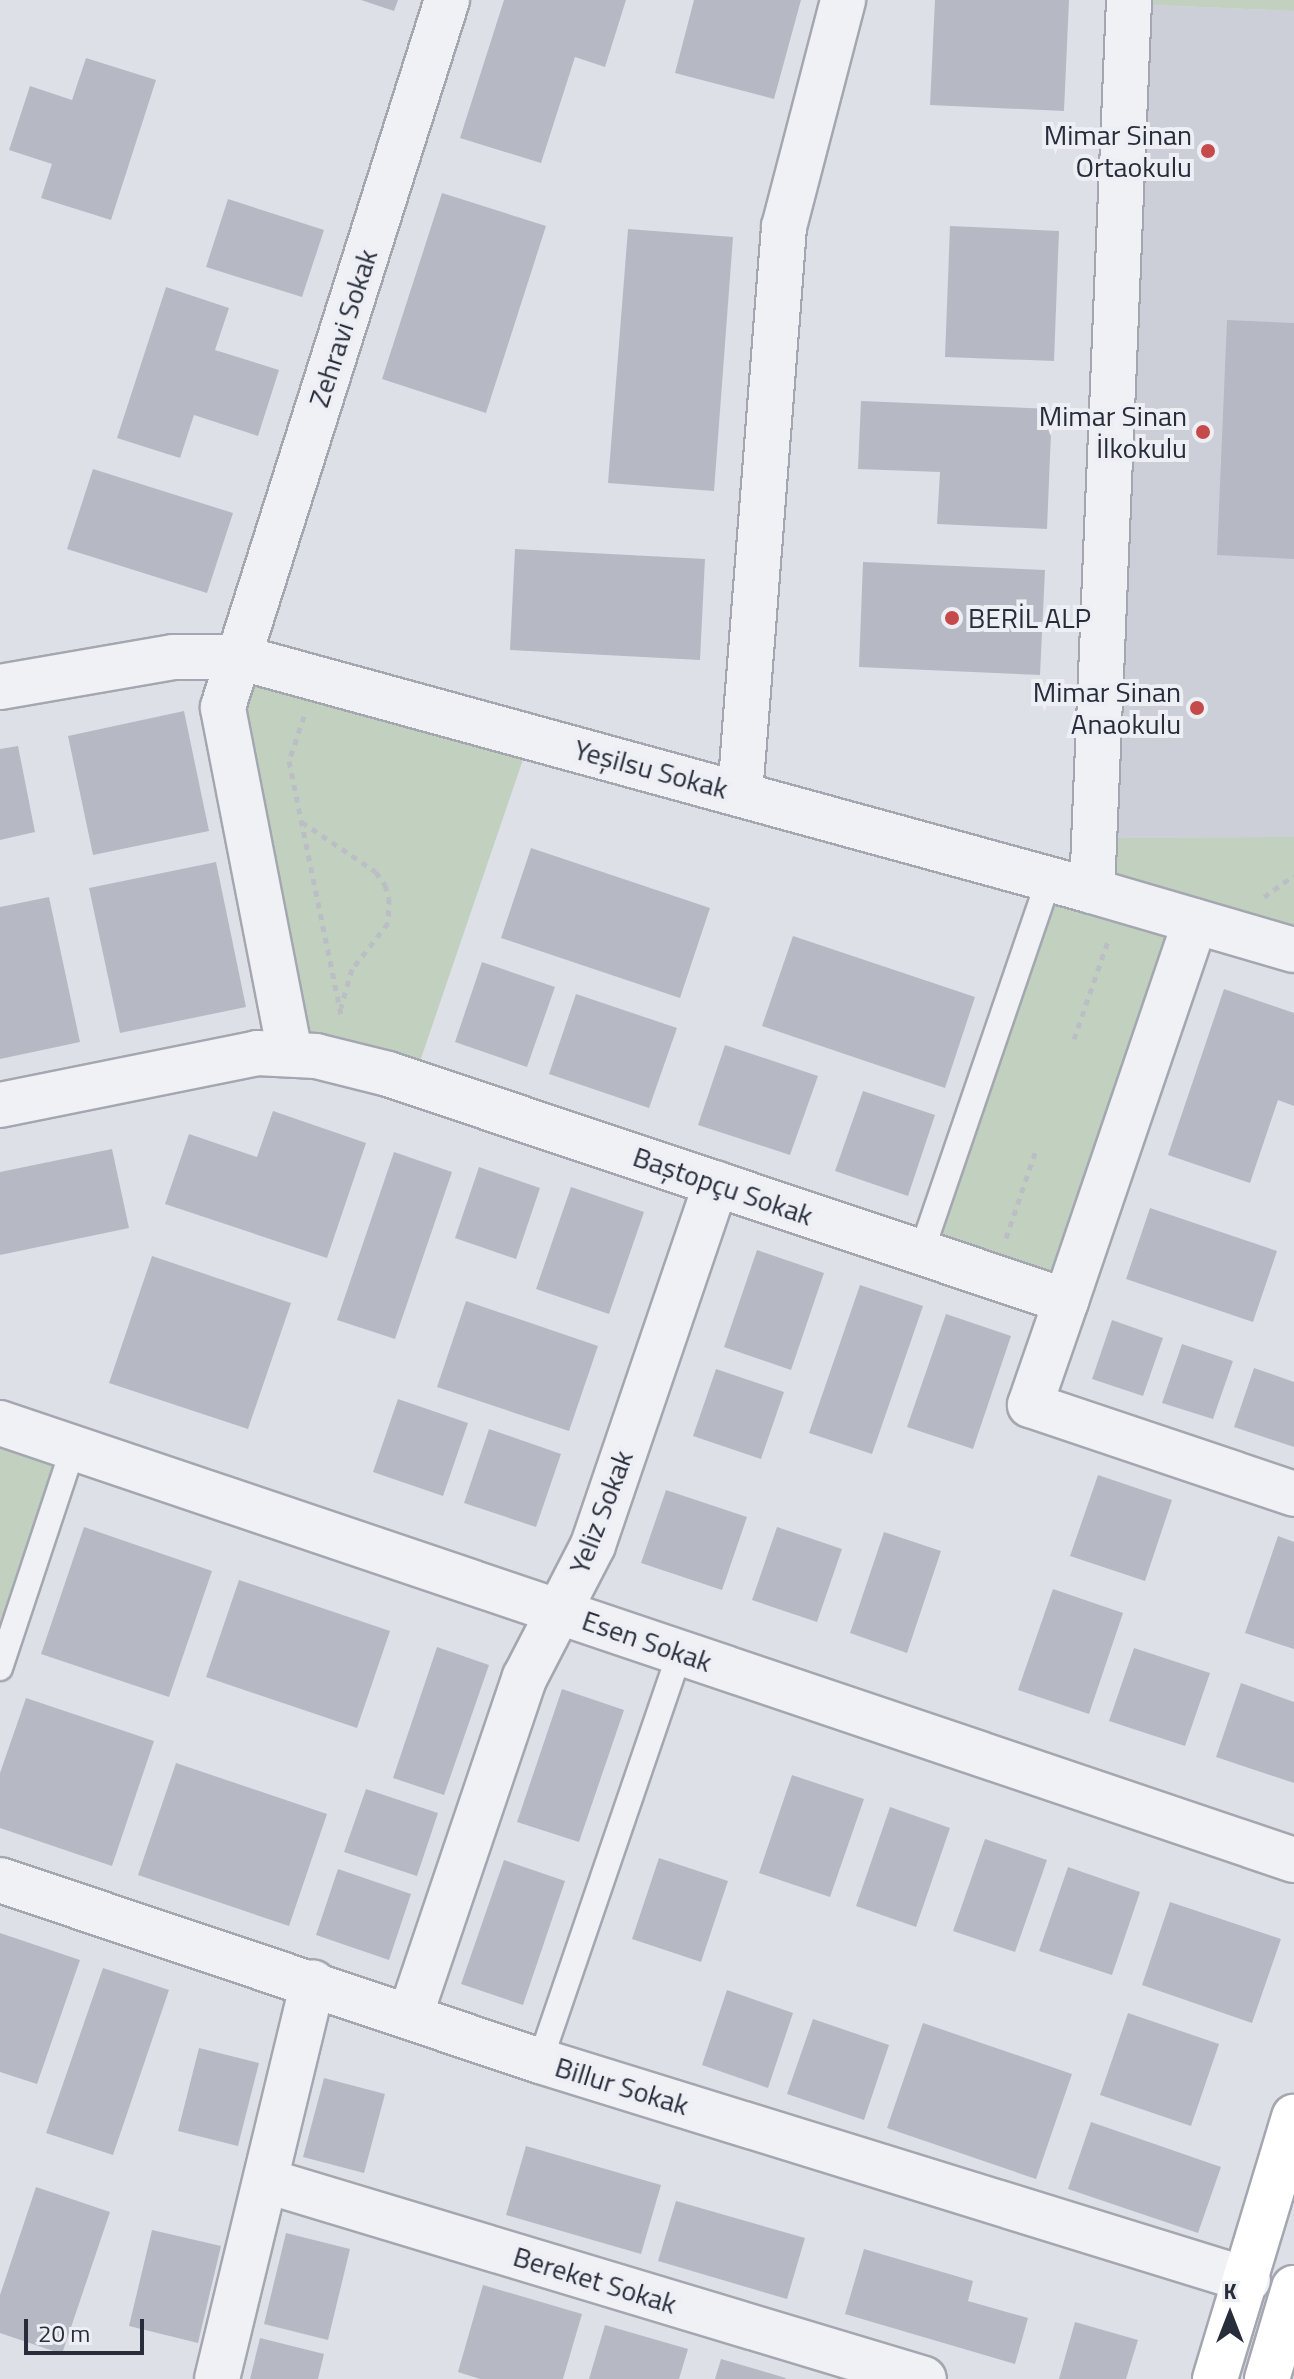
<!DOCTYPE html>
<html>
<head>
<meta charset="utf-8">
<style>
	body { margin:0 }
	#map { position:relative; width:1294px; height:2379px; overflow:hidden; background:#dee0e7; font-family:"Titillium Web",sans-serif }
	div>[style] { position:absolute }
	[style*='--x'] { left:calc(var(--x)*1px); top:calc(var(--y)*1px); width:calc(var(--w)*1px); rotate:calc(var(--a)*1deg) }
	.built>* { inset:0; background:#cccfd8 }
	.green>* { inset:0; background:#c2d0c0 }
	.building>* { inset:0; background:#b6b9c3 }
	.path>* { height:5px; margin-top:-2.5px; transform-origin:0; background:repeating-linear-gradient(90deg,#bcbec5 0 6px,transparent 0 12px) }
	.roads { filter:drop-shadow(2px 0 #a4a7b0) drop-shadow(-2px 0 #a4a7b0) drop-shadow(0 2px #a4a7b0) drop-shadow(0 -2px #a4a7b0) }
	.lane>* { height:24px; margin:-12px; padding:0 12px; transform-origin:12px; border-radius:12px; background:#f0f1f5 }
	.street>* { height:44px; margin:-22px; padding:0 22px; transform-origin:22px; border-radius:22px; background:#f0f1f5 }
	.secondary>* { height:44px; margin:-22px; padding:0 22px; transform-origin:22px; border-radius:22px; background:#fff }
	.dots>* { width:22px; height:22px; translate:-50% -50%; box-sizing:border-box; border:4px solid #edeff4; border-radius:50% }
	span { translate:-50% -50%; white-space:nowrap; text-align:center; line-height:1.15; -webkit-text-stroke:8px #edeff4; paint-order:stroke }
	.poi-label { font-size:28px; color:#282d3c }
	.right { translate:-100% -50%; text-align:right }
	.left { translate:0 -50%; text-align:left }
	.street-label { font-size:28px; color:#282d3c }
	.north { position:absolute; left:1190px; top:2275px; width:80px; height:80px; -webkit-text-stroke:6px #edeff4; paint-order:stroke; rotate:0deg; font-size:22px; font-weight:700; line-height:32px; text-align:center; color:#282d3c }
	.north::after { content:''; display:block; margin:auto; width:28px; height:36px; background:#282d3c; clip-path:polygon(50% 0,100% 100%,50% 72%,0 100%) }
	.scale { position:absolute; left:24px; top:2319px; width:120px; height:36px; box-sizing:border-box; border:4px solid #282d3c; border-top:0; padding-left:10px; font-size:24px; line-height:28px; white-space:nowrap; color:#282d3c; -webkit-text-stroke:6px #edeff4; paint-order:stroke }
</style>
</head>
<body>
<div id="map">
	<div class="built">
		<div style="clip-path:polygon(1129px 4px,1294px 11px,1294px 837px,1094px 838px)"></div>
	</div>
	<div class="green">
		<div style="clip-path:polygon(1129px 0,1294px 0,1294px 11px,1129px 4px)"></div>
		<div style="clip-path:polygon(238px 657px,531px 736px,413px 1082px,290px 1053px)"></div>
		<div style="clip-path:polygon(1294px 837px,1294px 950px,1195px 922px,1066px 1301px,921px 1253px,1049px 879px,1092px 890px,1094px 838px)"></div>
		<div style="clip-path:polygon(0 1423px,73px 1448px,0 1668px)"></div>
	</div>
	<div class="building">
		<div style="clip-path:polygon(361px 0,398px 0,394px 11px)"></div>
		<div style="clip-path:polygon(504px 0,626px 0,605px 67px,575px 57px,541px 163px,460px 138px)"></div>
		<div style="clip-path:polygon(694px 0,801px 0,774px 99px,675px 73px)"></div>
		<div style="clip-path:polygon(935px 0,1069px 0,1064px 111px,930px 105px)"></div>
		<div style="clip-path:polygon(86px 58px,156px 80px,111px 220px,41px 198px,52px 164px,9px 150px,30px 86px,72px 100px)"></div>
		<div style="clip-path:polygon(442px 193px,546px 226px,486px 413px,382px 379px)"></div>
		<div style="clip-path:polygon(228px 199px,324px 230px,302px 297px,206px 267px)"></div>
		<div style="clip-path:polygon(950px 226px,1059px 231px,1054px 361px,945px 357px)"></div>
		<div style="clip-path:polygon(628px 229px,733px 237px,714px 491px,608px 483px)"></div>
		<div style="clip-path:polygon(166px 287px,229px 308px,215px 350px,279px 370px,258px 436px,194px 415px,180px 458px,117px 438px)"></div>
		<div style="clip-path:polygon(1227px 320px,1294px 323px,1294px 559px,1217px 555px)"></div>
		<div style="clip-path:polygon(861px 401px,1052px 409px,1047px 529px,937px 524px,940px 472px,858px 469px)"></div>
		<div style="clip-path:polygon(93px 469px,233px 513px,207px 593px,67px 549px)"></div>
		<div style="clip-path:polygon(515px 549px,705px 559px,700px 660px,510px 650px)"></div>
		<div style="clip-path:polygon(863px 562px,1045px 570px,1040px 675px,859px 667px)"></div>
		<div style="clip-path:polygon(184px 711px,209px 831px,93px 855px,68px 736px)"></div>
		<div style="clip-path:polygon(18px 746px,35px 832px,0 840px,0 749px)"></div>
		<div style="clip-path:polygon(531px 848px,710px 908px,680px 998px,501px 938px)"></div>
		<div style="clip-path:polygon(216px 862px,246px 1007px,120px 1033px,89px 888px)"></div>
		<div style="clip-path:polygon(49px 897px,80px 1042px,0 1059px,0 907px)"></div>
		<div style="clip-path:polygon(793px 936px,975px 997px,945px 1088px,762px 1026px)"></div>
		<div style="clip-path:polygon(482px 962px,555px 987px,527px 1067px,455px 1042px)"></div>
		<div style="clip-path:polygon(1224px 989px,1294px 1013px,1294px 1106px,1278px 1100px,1250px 1183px,1168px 1155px)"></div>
		<div style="clip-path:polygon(576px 994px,677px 1028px,649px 1108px,549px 1074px)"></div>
		<div style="clip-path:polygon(725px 1045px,818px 1076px,790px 1155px,698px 1125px)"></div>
		<div style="clip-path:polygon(863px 1091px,935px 1115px,908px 1196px,835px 1171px)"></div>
		<div style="clip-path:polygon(273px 1111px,366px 1143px,327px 1258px,165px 1204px,189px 1134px,257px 1157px)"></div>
		<div style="clip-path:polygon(112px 1149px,129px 1228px,0 1255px,0 1172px)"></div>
		<div style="clip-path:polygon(394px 1152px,452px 1172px,395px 1339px,337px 1320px)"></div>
		<div style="clip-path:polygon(479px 1167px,540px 1188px,516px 1259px,455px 1238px)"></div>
		<div style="clip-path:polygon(571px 1187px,644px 1212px,609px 1314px,536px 1289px)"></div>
		<div style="clip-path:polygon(1150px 1208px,1277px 1251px,1253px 1322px,1126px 1279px)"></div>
		<div style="clip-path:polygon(757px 1250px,824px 1273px,791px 1370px,724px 1347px)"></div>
		<div style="clip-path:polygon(152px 1256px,291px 1303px,248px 1429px,109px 1383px)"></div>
		<div style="clip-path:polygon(860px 1285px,923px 1306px,872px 1454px,809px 1433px)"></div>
		<div style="clip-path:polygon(466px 1301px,598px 1346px,569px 1431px,437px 1387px)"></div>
		<div style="clip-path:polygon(946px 1314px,1011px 1336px,973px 1449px,907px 1427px)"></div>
		<div style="clip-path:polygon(1112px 1320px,1163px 1338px,1143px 1396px,1092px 1379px)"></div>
		<div style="clip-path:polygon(1182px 1344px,1233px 1361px,1213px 1419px,1162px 1403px)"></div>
		<div style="clip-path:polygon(1254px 1368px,1294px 1382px,1294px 1447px,1234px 1427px)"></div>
		<div style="clip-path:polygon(716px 1369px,784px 1392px,761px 1459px,693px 1436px)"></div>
		<div style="clip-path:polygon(398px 1399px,468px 1423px,443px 1496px,373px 1472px)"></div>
		<div style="clip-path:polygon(489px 1429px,561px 1454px,536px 1527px,464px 1503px)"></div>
		<div style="clip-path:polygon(1098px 1475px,1172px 1500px,1145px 1581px,1070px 1556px)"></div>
		<div style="clip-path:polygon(666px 1490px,747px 1517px,722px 1590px,641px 1563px)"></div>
		<div style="clip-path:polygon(84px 1527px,212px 1571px,169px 1697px,41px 1654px)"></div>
		<div style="clip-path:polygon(777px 1527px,842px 1549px,817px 1622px,752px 1600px)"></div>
		<div style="clip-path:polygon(884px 1532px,941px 1551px,907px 1653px,850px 1633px)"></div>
		<div style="clip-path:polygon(1278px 1536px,1294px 1542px,1294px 1649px,1245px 1633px)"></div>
		<div style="clip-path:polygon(239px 1580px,390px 1631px,357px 1728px,206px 1677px)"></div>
		<div style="clip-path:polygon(1053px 1589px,1123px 1613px,1089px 1714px,1018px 1690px)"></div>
		<div style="clip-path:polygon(437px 1647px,489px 1665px,444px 1795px,393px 1778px)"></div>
		<div style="clip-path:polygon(1134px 1648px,1210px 1673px,1185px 1746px,1109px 1721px)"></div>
		<div style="clip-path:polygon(1241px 1683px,1294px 1702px,1294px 1783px,1216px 1757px)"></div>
		<div style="clip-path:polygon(562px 1689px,624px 1710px,579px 1842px,517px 1822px)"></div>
		<div style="clip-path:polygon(26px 1698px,154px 1741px,112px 1866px,0 1828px,0 1773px)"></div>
		<div style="clip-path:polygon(176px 1763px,327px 1814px,289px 1926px,138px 1875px)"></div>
		<div style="clip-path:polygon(792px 1775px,864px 1799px,830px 1897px,759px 1873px)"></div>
		<div style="clip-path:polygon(366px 1789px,438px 1813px,417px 1876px,344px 1852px)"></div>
		<div style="clip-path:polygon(890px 1807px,950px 1828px,916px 1927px,856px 1906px)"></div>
		<div style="clip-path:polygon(985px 1839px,1047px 1860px,1015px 1952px,953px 1931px)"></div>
		<div style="clip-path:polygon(659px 1858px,728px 1881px,701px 1962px,632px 1939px)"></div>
		<div style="clip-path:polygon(504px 1860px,565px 1881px,523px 2005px,461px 1984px)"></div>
		<div style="clip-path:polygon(1068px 1867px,1140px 1892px,1112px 1975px,1039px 1951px)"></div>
		<div style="clip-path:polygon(338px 1869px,411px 1894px,389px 1960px,316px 1935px)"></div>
		<div style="clip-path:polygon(1170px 1902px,1281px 1939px,1252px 2023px,1142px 1985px)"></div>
		<div style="clip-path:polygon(0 1933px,80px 1960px,37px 2084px,0 2072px)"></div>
		<div style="clip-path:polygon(103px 1968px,169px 1990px,113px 2155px,46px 2133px)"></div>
		<div style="clip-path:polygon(727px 1990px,793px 2013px,768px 2088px,702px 2065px)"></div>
		<div style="clip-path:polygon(1128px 2013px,1219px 2044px,1191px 2126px,1100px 2095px)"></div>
		<div style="clip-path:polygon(813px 2019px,889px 2045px,864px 2120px,787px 2094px)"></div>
		<div style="clip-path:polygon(923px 2023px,1072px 2074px,1036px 2179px,887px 2128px)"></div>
		<div style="clip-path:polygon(199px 2048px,259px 2063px,238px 2146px,178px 2131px)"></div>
		<div style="clip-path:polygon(324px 2078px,385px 2094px,364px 2173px,303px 2157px)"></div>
		<div style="clip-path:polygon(1091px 2122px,1221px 2167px,1198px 2233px,1068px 2189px)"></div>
		<div style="clip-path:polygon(526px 2146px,661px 2185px,641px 2254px,506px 2215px)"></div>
		<div style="clip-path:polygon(36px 2187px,110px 2212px,62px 2354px,0 2333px,0 2295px)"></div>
		<div style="clip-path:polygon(676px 2201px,805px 2238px,787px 2299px,658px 2261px)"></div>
		<div style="clip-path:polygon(152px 2230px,221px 2246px,198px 2343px,129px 2326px)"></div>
		<div style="clip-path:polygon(286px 2233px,350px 2249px,328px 2340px,264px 2324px)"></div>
		<div style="clip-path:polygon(864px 2249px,973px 2281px,968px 2301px,1028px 2318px,1015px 2364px,845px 2314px)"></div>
		<div style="clip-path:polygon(483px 2285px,582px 2314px,563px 2379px,480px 2379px,458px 2372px)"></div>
		<div style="clip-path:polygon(1075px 2322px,1138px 2340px,1126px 2379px,1059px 2379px)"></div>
		<div style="clip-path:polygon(605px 2325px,688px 2349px,679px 2379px,589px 2379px)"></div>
		<div style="clip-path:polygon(260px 2338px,324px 2354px,318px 2379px,250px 2379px)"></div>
		<div style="clip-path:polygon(721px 2359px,786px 2378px,785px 2379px,715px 2379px)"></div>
	</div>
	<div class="path">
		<div style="--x:304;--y:716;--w:47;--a:108.4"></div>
		<div style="--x:289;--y:761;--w:263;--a:78.4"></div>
		<div style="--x:302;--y:822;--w:89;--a:34"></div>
		<div style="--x:376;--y:872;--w:16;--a:55"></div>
		<div style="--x:385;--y:885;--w:14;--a:73"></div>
		<div style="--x:389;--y:898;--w:25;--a:92"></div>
		<div style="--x:388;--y:923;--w:58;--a:128"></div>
		<div style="--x:352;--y:969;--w:40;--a:106"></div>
		<div style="--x:1264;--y:897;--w:37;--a:-36"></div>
		<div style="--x:1074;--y:1039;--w:107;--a:-70.9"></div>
		<div style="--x:1006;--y:1238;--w:93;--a:-71.2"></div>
	</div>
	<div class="roads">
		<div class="lane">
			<div style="--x:921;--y:1253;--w:395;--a:-71.1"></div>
			<div style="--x:0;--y:1668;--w:232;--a:-71.6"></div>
			<div style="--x:540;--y:2061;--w:431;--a:-71.1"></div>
		</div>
		<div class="street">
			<div style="--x:0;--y:687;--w:176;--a:-9.8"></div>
			<div style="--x:173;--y:657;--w:65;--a:0"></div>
			<div style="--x:238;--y:657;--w:885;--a:15.32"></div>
			<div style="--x:1092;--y:891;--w:210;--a:16.3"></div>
			<div style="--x:740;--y:794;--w:569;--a:-85.56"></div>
			<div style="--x:784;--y:227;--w:235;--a:-75.4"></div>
			<div style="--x:1092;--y:891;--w:892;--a:-87.62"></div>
			<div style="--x:290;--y:1053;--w:352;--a:-101"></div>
			<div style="--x:223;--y:707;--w:742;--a:-72.42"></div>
			<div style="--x:0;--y:1105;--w:262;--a:-11.4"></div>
			<div style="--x:257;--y:1053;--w:59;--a:2.9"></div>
			<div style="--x:316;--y:1056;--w:74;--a:14"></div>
			<div style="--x:388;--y:1074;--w:715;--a:18.51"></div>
			<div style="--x:1066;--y:1301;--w:110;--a:109.1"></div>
			<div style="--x:1030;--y:1405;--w:279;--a:18.6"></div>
			<div style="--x:1066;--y:1301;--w:401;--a:-71.2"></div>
			<div style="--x:0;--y:1423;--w:1366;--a:18.66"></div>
			<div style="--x:0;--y:1880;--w:570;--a:18.53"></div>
			<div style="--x:540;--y:2061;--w:741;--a:17.19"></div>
			<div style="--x:410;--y:2016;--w:358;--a:-71.3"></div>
			<div style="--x:525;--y:1677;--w:148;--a:-62.7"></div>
			<div style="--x:593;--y:1545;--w:382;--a:-71.2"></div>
			<div style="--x:267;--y:2181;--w:686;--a:16.77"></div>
			<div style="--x:217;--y:2379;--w:408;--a:-76.4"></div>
		</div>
		<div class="secondary">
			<div style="--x:1215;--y:2379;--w:274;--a:-73.2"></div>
			<div style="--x:1267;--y:2379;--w:95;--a:-73.5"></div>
		</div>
	</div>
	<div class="dots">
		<div style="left:1208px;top:151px;background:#c44a4b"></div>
		<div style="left:1203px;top:432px;background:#c44a4b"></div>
		<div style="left:952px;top:618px;background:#c44a4b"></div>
		<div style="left:1197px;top:708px;background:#c44a4b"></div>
	</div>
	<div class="poi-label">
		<span class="right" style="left:1192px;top:151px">Mimar Sinan<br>Ortaokulu</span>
		<span class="right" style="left:1187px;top:432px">Mimar Sinan<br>İlkokulu</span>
		<span class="left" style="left:968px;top:618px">BERİL ALP</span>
		<span class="right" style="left:1181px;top:708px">Mimar Sinan<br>Anaokulu</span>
	</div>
	<div class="street-label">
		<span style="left:343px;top:328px;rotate:-72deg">Zehravi Sokak</span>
		<span style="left:651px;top:769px;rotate:15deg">Yeşilsu Sokak</span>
		<span style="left:723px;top:1186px;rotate:19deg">Baştopçu Sokak</span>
		<span style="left:601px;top:1512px;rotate:-69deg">Yeliz Sokak</span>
		<span style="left:647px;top:1641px;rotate:19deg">Esen Sokak</span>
		<span style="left:622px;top:2086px;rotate:17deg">Billur Sokak</span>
		<span style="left:595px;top:2280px;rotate:17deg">Bereket Sokak</span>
	</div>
	<div class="north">K</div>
	<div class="scale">20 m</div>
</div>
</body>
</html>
